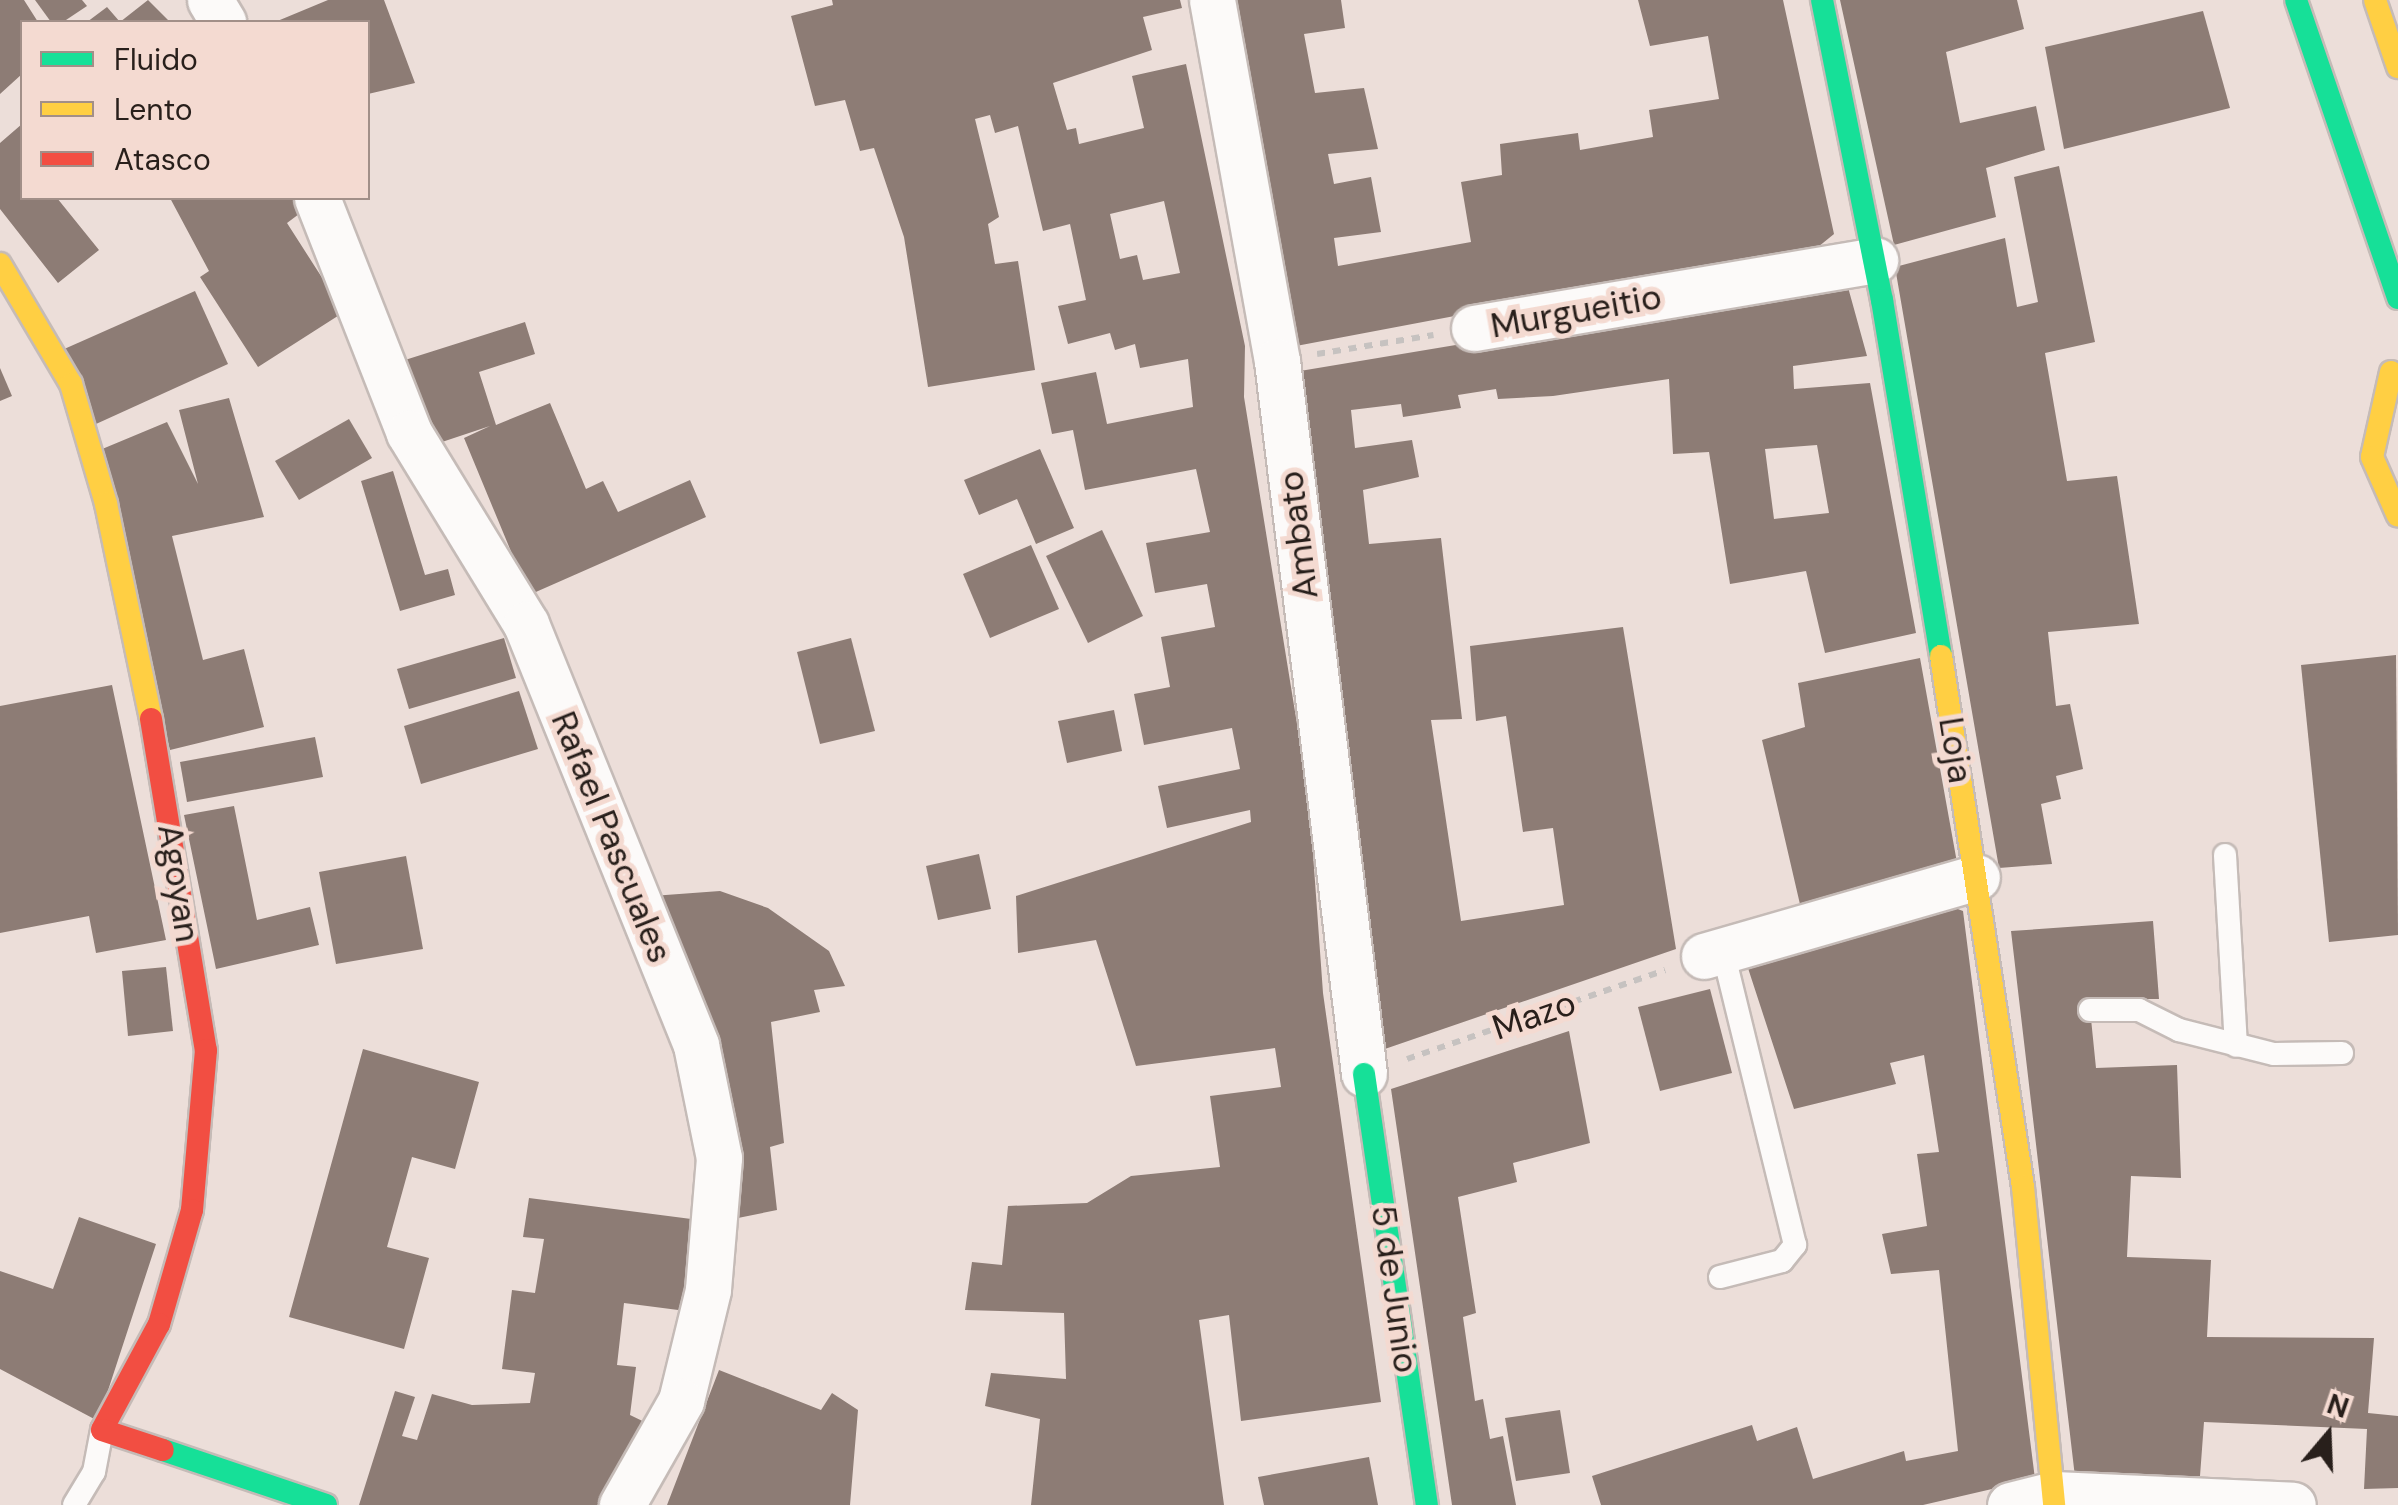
<!DOCTYPE html>
<html>
<head>
<meta charset="utf-8">
<style>
	body { margin:0 }
	#map { position:relative; width:2398px; height:1505px; overflow:hidden; background:#ecded9; font-family:"DM Sans",sans-serif }
	div>[style] { position:absolute }
	[style*='--x'] { left:calc(var(--x)*1px); top:calc(var(--y)*1px); width:calc(var(--w)*1px); rotate:calc(var(--a)*1deg) }
	.building>* { inset:0; background:#8d7c75 }
	.path>* { height:6px; margin-top:-3px; transform-origin:0; background:repeating-linear-gradient(90deg,#c6c2c0 0 8px,transparent 0 16px) }
	.roads { filter:drop-shadow(2px 0 #c5bbb7) drop-shadow(-2px 0 #c5bbb7) drop-shadow(0 2px #c5bbb7) drop-shadow(0 -2px #c5bbb7) }
	.lane>* { height:22px; margin:-11px; padding:0 11px; transform-origin:11px; border-radius:11px; background:#fcfaf9 }
	.street>* { height:45px; margin:-22.5px; padding:0 22.5px; transform-origin:22.5px; border-radius:22.5px; background:#fcfaf9 }
	.fast>* { height:22px; margin:-11px; padding:0 11px; transform-origin:11px; border-radius:11px; background:#16e098 }
	.slow>* { height:22px; margin:-11px; padding:0 11px; transform-origin:11px; border-radius:11px; background:#ffcf43 }
	.jam>* { height:22px; margin:-11px; padding:0 11px; transform-origin:11px; border-radius:11px; background:#f24e42 }
	span { translate:-50% -50%; white-space:nowrap; text-align:center; line-height:1.15; -webkit-text-stroke:10px #f4dad1; paint-order:stroke }
	.street-label { font-size:35px; color:#281f1b }
	.legend { position:absolute; left:20px; top:20px; width:350px; height:180px; box-sizing:border-box; background:#f4dad1; border:2px solid #a28f88; margin:0; padding:12px 18px; list-style:none; font-size:30px; color:#281f1b }
	.legend li { display:flex; align-items:center; gap:20px; height:50px }
	.legend b { width:50px; border:2px solid #a28f88 }
	.north { position:absolute; left:2278px; top:1385px; width:100px; height:100px; -webkit-text-stroke:8px #f4dad1; paint-order:stroke; rotate:19deg; font-size:28px; font-weight:700; line-height:40px; text-align:center; color:#281f1b }
	.north::after { content:''; display:block; margin:auto; width:35px; height:45px; background:#281f1b; clip-path:polygon(50% 0,100% 100%,50% 72%,0 100%) }
</style>
</head>
<body>
<div id="map">
	<div class="building">
		<div style="clip-path:polygon(0 0,24px 0,38px 22px,22px 22px,22px 74px,0 94px)"></div>
		<div style="clip-path:polygon(35px 0,82px 0,87px 6px,63px 22px,51px 22px)"></div>
		<div style="clip-path:polygon(148px 0,170px 22px,87px 22px,107px 7px,120px 22px)"></div>
		<div style="clip-path:polygon(328px 0,384px 0,415px 83px,368px 94px,368px 22px,275px 22px)"></div>
		<div style="clip-path:polygon(evenodd,832px 0,1180px 0,1182px 8px,1143px 17px,1152px 50px,1053px 83px,1067px 130px,1076px 128px,1079px 144px,1144px 128px,1132px 76px,1186px 64px,1245px 346px,1244px 397px,1309px 798px,1323px 993px,1381px 1402px,1241px 1421px,1229px 1315px,1199px 1320px,1224px 1505px,1031px 1505px,1040px 1419px,985px 1406px,991px 1373px,1066px 1379px,1064px 1313px,965px 1310px,972px 1262px,1002px 1265px,1008px 1206px,1087px 1203px,1131px 1176px,1220px 1167px,1210px 1096px,1281px 1087px,1275px 1048px,1136px 1066px,1096px 940px,1018px 953px,1016px 896px,1251px 822px,1250px 810px,1167px 828px,1158px 786px,1240px 769px,1232px 728px,1144px 745px,1134px 694px,1170px 687px,1161px 637px,1215px 627px,1207px 584px,1155px 593px,1146px 543px,1210px 532px,1196px 469px,1085px 490px,1073px 430px,1052px 434px,1041px 383px,1096px 372px,1107px 424px,1193px 407px,1188px 359px,1140px 368px,1135px 344px,1115px 350px,1110px 333px,1068px 344px,1058px 306px,1086px 300px,1070px 224px,1043px 231px,1018px 126px,995px 133px,990px 115px,975px 119px,999px 217px,988px 224px,995px 264px,1018px 261px,1035px 370px,928px 387px,904px 237px,874px 148px,860px 151px,845px 100px,815px 106px,791px 16px,833px 5px,832px 0,1164px 201px,1180px 273px,1143px 280px,1137px 255px,1120px 259px,1110px 214px,1164px 201px)"></div>
		<div style="clip-path:polygon(1228px 0,1341px 0,1345px 28px,1304px 34px,1315px 93px,1364px 88px,1378px 149px,1328px 154px,1334px 184px,1371px 177px,1381px 232px,1334px 238px,1338px 266px,1471px 242px,1461px 182px,1502px 175px,1500px 144px,1578px 133px,1580px 150px,1653px 137px,1649px 110px,1719px 99px,1708px 36px,1650px 46px,1638px 0,1783px 0,1834px 234px,1818px 247px,1296px 346px)"></div>
		<div style="clip-path:polygon(1840px 0,2017px 0,2024px 29px,1946px 52px,1960px 123px,2036px 106px,2045px 150px,1986px 168px,1996px 217px,1894px 245px)"></div>
		<div style="clip-path:polygon(2203px 11px,2230px 108px,2064px 149px,2045px 47px)"></div>
		<div style="clip-path:polygon(22px 124px,22px 198px,57px 198px,99px 250px,58px 283px,0 209px,0 143px)"></div>
		<div style="clip-path:polygon(2059px 166px,2095px 342px,2045px 353px,2067px 481px,2117px 476px,2139px 624px,2048px 632px,2056px 706px,2070px 704px,2083px 769px,2056px 776px,2061px 799px,2041px 804px,2052px 864px,1999px 868px,1895px 267px,2005px 238px,2017px 307px,2038px 302px,2014px 177px)"></div>
		<div style="clip-path:polygon(170px 198px,294px 198px,303px 211px,287px 223px,344px 312px,258px 367px,200px 277px,209px 271px)"></div>
		<div style="clip-path:polygon(evenodd,1846px 280px,1867px 356px,1793px 366px,1794px 389px,1870px 383px,1916px 633px,1825px 653px,1806px 571px,1730px 584px,1709px 452px,1673px 454px,1669px 379px,1553px 396px,1498px 399px,1496px 389px,1458px 395px,1461px 408px,1403px 417px,1401px 404px,1351px 410px,1355px 448px,1412px 440px,1419px 477px,1363px 490px,1369px 544px,1441px 538px,1462px 719px,1431px 720px,1461px 921px,1564px 905px,1553px 828px,1523px 832px,1506px 716px,1476px 721px,1470px 646px,1623px 627px,1676px 949px,1379px 1051px,1294px 372px,1846px 280px,1817px 445px,1829px 513px,1774px 519px,1765px 449px,1817px 445px)"></div>
		<div style="clip-path:polygon(195px 291px,228px 364px,96px 424px,62px 350px)"></div>
		<div style="clip-path:polygon(525px 322px,535px 354px,479px 372px,496px 425px,550px 403px,586px 489px,603px 481px,618px 512px,690px 480px,706px 517px,529px 595px,464px 438px,490px 426px,433px 445px,405px 360px)"></div>
		<div style="clip-path:polygon(0 368px,12px 396px,0 401px)"></div>
		<div style="clip-path:polygon(229px 398px,264px 517px,172px 536px,203px 660px,244px 649px,264px 727px,170px 750px,95px 452px,167px 422px,198px 484px,179px 410px)"></div>
		<div style="clip-path:polygon(349px 419px,372px 458px,299px 500px,275px 461px)"></div>
		<div style="clip-path:polygon(1040px 449px,1074px 528px,1036px 544px,1017px 499px,979px 515px,964px 480px)"></div>
		<div style="clip-path:polygon(393px 471px,425px 575px,448px 569px,455px 595px,400px 611px,361px 481px)"></div>
		<div style="clip-path:polygon(1102px 530px,1143px 616px,1088px 643px,1046px 556px)"></div>
		<div style="clip-path:polygon(1031px 545px,1059px 609px,990px 638px,963px 574px)"></div>
		<div style="clip-path:polygon(504px 638px,516px 678px,409px 709px,397px 669px)"></div>
		<div style="clip-path:polygon(851px 638px,875px 731px,820px 744px,797px 652px)"></div>
		<div style="clip-path:polygon(2396px 655px,2398px 935px,2329px 942px,2301px 665px)"></div>
		<div style="clip-path:polygon(1920px 658px,1958px 868px,1802px 913px,1762px 740px,1805px 727px,1798px 683px)"></div>
		<div style="clip-path:polygon(112px 685px,166px 940px,96px 953px,89px 916px,0 933px,0 706px)"></div>
		<div style="clip-path:polygon(519px 691px,538px 749px,421px 784px,404px 726px)"></div>
		<div style="clip-path:polygon(1114px 710px,1122px 751px,1067px 763px,1058px 721px)"></div>
		<div style="clip-path:polygon(315px 737px,323px 777px,187px 802px,180px 762px)"></div>
		<div style="clip-path:polygon(234px 806px,257px 920px,310px 907px,319px 945px,216px 969px,184px 815px)"></div>
		<div style="clip-path:polygon(979px 854px,991px 909px,938px 920px,926px 866px)"></div>
		<div style="clip-path:polygon(406px 856px,423px 949px,336px 964px,319px 872px)"></div>
		<div style="clip-path:polygon(720px 891px,768px 908px,829px 951px,845px 986px,814px 990px,820px 1012px,771px 1022px,784px 1143px,770px 1147px,777px 1210px,733px 1219px,652px 896px)"></div>
		<div style="clip-path:polygon(1947px 905px,1963px 911px,2035px 1479px,1923px 1505px,1601px 1505px,1592px 1476px,1752px 1425px,1757px 1441px,1797px 1427px,1813px 1479px,1904px 1451px,1906px 1461px,1958px 1451px,1939px 1270px,1891px 1274px,1882px 1234px,1927px 1226px,1917px 1154px,1939px 1152px,1924px 1055px,1890px 1063px,1896px 1084px,1794px 1109px,1746px 962px)"></div>
		<div style="clip-path:polygon(2153px 921px,2159px 999px,2089px 999px,2096px 1068px,2177px 1065px,2181px 1178px,2131px 1176px,2127px 1257px,2211px 1260px,2207px 1337px,2374px 1338px,2368px 1413px,2398px 1416px,2398px 1488px,2364px 1489px,2367px 1429px,2204px 1422px,2200px 1476px,2075px 1477px,2011px 931px)"></div>
		<div style="clip-path:polygon(166px 967px,173px 1031px,128px 1036px,122px 971px)"></div>
		<div style="clip-path:polygon(1710px 989px,1732px 1073px,1660px 1091px,1638px 1007px)"></div>
		<div style="clip-path:polygon(1569px 1031px,1590px 1143px,1513px 1163px,1517px 1182px,1458px 1197px,1476px 1313px,1463px 1317px,1475px 1401px,1483px 1399px,1490px 1439px,1503px 1436px,1516px 1505px,1452px 1505px,1391px 1089px)"></div>
		<div style="clip-path:polygon(363px 1049px,479px 1082px,455px 1169px,412px 1157px,387px 1247px,429px 1258px,404px 1349px,289px 1317px)"></div>
		<div style="clip-path:polygon(529px 1198px,699px 1220px,686px 1311px,624px 1303px,617px 1365px,636px 1367px,630px 1415px,657px 1428px,624px 1505px,359px 1505px,395px 1391px,415px 1397px,402px 1436px,417px 1440px,432px 1394px,472px 1405px,530px 1403px,535px 1373px,502px 1369px,512px 1290px,535px 1293px,544px 1239px,523px 1237px)"></div>
		<div style="clip-path:polygon(79px 1217px,156px 1244px,98px 1421px,0 1369px,0 1271px,53px 1289px)"></div>
		<div style="clip-path:polygon(719px 1370px,821px 1410px,832px 1393px,858px 1410px,850px 1505px,667px 1505px)"></div>
		<div style="clip-path:polygon(1560px 1410px,1570px 1473px,1516px 1481px,1505px 1418px)"></div>
		<div style="clip-path:polygon(1369px 1457px,1378px 1505px,1264px 1505px,1258px 1477px)"></div>
	</div>
	<div class="path">
		<div style="--x:1317;--y:354;--w:118;--a:-9.3"></div>
		<div style="--x:1407;--y:1059;--w:273;--a:-19"></div>
	</div>
	<div class="roads">
		<div class="lane">
			<div style="--x:2225;--y:855;--w:191;--a:86.7"></div>
			<div style="--x:2090;--y:1010;--w:49;--a:0"></div>
			<div style="--x:2139;--y:1010;--w:45;--a:26.6"></div>
			<div style="--x:2179;--y:1030;--w:98;--a:14.2"></div>
			<div style="--x:2274;--y:1054;--w:68;--a:-0.8"></div>
			<div style="--x:1720;--y:1277;--w:64;--a:-14.5"></div>
			<div style="--x:1782;--y:1261;--w:21;--a:-51"></div>
			<div style="--x:1795;--y:1245;--w:302;--a:-103.8"></div>
			<div style="--x:74;--y:1505;--w:39;--a:-59"></div>
			<div style="--x:94;--y:1472;--w:43;--a:-79.2"></div>
		</div>
		<div class="street">
			<div style="--x:210;--y:0;--w:26;--a:59"></div>
			<div style="--x:1212;--y:0;--w:367;--a:79.8"></div>
			<div style="--x:1277;--y:361;--w:718;--a:83.04"></div>
			<div style="--x:317;--y:198;--w:252;--a:68.6"></div>
			<div style="--x:409;--y:433;--w:224;--a:58.5"></div>
			<div style="--x:526;--y:624;--w:454;--a:68"></div>
			<div style="--x:696;--y:1045;--w:115;--a:78.5"></div>
			<div style="--x:719;--y:1158;--w:132;--a:94.8"></div>
			<div style="--x:708;--y:1290;--w:114;--a:103.7"></div>
			<div style="--x:681;--y:1401;--w:120;--a:119.6"></div>
			<div style="--x:1474;--y:328;--w:407;--a:-9.6"></div>
			<div style="--x:1704;--y:956;--w:284;--a:-16.1"></div>
			<div style="--x:2010;--y:1505;--w:45;--a:-14"></div>
			<div style="--x:2054;--y:1494;--w:239;--a:2.6"></div>
		</div>
		<div class="fast">
			<div style="--x:1822;--y:0;--w:306;--a:78.7"></div>
			<div style="--x:1882;--y:300;--w:361;--a:80.6"></div>
			<div style="--x:2296;--y:0;--w:315;--a:71.1"></div>
			<div style="--x:1364;--y:1074;--w:436;--a:81.7"></div>
			<div style="--x:163;--y:1450;--w:172;--a:18.6"></div>
		</div>
		<div class="slow">
			<div style="--x:2375;--y:0;--w:71;--a:71.1"></div>
			<div style="--x:0;--y:264;--w:139;--a:59.4"></div>
			<div style="--x:71;--y:384;--w:125;--a:73.7"></div>
			<div style="--x:106;--y:504;--w:220;--a:78.2"></div>
			<div style="--x:2391;--y:372;--w:87;--a:102.6"></div>
			<div style="--x:2372;--y:457;--w:64;--a:66.2"></div>
			<div style="--x:1941;--y:656;--w:537;--a:81.22"></div>
			<div style="--x:2023;--y:1187;--w:320;--a:84.4"></div>
		</div>
		<div class="jam">
			<div style="--x:151;--y:719;--w:336;--a:80.6"></div>
			<div style="--x:206;--y:1050;--w:161;--a:95"></div>
			<div style="--x:192;--y:1210;--w:119;--a:106.1"></div>
			<div style="--x:159;--y:1324;--w:120;--a:118.3"></div>
			<div style="--x:102;--y:1430;--w:64;--a:18.2"></div>
		</div>
	</div>
	<div class="street-label">
		<span style="left:1576px;top:311px;rotate:-10deg">Murgueitio</span>
		<span style="left:1298px;top:535px;rotate:-97deg">Ambato</span>
		<span style="left:1956px;top:750px;rotate:81deg">Loja</span>
		<span style="left:612px;top:837px;rotate:68deg">Rafael Pascuales</span>
		<span style="left:179px;top:883px;rotate:81deg">Agoyan</span>
		<span style="left:1534px;top:1015px;rotate:-19deg">Mazo</span>
		<span style="left:1395px;top:1289px;rotate:82deg">5 de Junio</span>
	</div>
	<ul class="legend">
	<li><b style="height:12px;background:#16e098"></b>Fluido</li>
	<li><b style="height:12px;background:#ffcf43"></b>Lento</li>
	<li><b style="height:12px;background:#f24e42"></b>Atasco</li>
	</ul>
	<div class="north">N</div>
</div>
</body>
</html>
